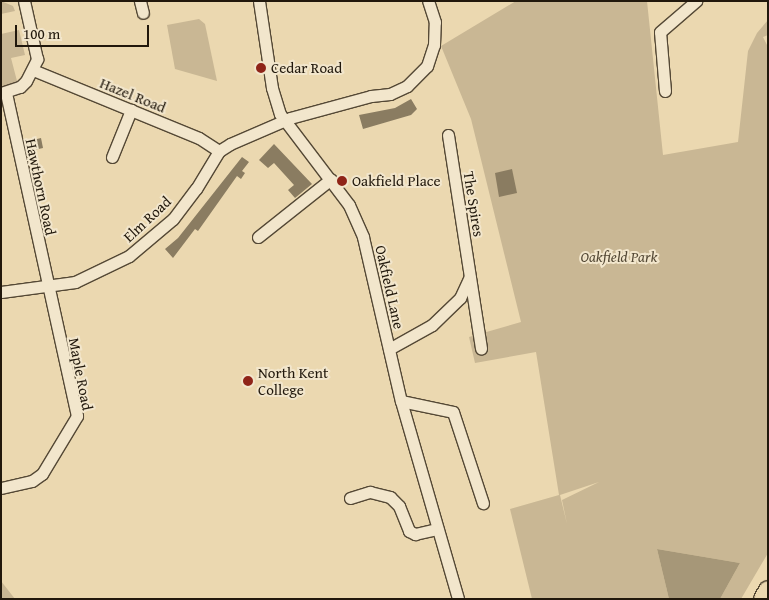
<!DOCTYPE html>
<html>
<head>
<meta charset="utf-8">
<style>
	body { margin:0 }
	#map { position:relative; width:769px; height:600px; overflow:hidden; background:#ebd8b0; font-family:"Gentium Book Plus",serif }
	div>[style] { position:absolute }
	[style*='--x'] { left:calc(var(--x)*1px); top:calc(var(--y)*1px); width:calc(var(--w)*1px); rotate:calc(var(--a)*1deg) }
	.green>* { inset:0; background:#c9b794 }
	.water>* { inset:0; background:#a69778 }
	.building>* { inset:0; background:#8a7c61 }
	.roads { filter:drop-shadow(1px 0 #544835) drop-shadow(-1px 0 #544835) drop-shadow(0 1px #544835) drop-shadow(0 -1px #544835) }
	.minor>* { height:11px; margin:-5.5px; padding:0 5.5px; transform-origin:5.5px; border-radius:5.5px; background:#f2e6cc }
	.highway>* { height:18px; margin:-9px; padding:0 9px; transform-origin:9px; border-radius:9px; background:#ebd8b0 }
	.dots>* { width:14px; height:14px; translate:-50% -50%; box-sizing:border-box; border:2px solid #f2e6cc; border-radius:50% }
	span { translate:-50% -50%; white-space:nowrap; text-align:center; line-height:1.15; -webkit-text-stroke:4px #f2e6cc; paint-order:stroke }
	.poi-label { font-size:15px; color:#21180c }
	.left { translate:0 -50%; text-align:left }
	.street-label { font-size:15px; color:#21180c }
	.park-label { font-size:15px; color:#534835; font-style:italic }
	.frame { position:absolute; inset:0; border:2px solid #21180c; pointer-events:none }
	.scale { position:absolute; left:15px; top:25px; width:134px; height:22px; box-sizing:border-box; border:2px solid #21180c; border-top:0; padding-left:6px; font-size:15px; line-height:18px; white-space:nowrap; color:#21180c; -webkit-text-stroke:4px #f2e6cc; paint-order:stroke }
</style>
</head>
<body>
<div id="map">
	<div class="green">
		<div style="clip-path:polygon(1px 1px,13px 6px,15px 11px,1px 14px)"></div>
		<div style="clip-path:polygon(evenodd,516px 1px,647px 1px,663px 155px,738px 142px,748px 51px,757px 33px,768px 20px,768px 35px,763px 37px,768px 47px,768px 553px,741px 599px,720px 599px,740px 563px,657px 549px,669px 599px,532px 599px,510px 509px,559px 495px,536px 352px,475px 363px,469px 337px,521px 322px,471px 119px,441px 46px,516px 1px,599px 482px,562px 500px,567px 524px,560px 495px,599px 482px)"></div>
		<div style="clip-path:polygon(199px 19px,205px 24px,217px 81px,175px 69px,167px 25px)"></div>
		<div style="clip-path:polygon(19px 30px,25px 55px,11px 58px,17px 81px,5px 89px,1px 84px,1px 34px)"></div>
		<div style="clip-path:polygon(1px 581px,15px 599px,1px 599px)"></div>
	</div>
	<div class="water">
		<div style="clip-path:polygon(657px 549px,740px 563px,720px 599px,669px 599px)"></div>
	</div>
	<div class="building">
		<div style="clip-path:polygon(411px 99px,417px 109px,411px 115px,363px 129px,359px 115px,395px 108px)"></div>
		<div style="clip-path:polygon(41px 138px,43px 148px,34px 150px,33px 140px)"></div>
		<div style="clip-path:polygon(274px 144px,312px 184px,295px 198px,288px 190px,294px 185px,274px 163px,268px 168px,259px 160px)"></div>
		<div style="clip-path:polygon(242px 157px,249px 162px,242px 171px,245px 173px,241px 179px,237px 176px,198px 231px,195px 229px,173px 258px,165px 249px,178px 238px)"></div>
		<div style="clip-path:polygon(512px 169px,517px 193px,499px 197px,495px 173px)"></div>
	</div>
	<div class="roads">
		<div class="minor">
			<div style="--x:140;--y:1;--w:12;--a:76"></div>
			<div style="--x:259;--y:1;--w:88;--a:81.5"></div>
			<div style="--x:272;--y:88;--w:27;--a:73"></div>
			<div style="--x:280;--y:114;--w:114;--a:52.8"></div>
			<div style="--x:349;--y:205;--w:35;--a:66"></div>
			<div style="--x:363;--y:237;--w:168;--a:77"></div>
			<div style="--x:401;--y:401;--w:206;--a:73.9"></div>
			<div style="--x:33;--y:70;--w:179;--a:22.3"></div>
			<div style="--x:199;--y:138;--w:24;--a:33"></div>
			<div style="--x:665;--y:91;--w:59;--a:-94.8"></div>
			<div style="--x:660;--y:32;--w:48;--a:-40.7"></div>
			<div style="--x:1;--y:93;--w:20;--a:-18"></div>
			<div style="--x:20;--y:87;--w:8;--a:-45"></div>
			<div style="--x:26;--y:81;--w:25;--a:-63"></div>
			<div style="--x:37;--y:59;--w:59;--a:-102.6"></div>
			<div style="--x:448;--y:135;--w:216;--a:81.2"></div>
			<div style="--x:112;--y:157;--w:51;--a:-68"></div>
			<div style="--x:258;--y:237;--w:93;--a:-38.5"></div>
			<div style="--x:1;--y:292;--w:75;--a:-7.7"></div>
			<div style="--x:75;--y:282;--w:60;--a:-25.7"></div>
			<div style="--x:129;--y:256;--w:57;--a:-40.1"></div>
			<div style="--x:173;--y:219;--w:38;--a:-53"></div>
			<div style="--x:196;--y:189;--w:44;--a:-58.8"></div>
			<div style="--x:219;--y:151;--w:13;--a:-32"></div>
			<div style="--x:230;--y:144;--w:65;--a:-23.4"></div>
			<div style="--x:290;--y:118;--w:84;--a:-15.2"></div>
			<div style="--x:371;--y:96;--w:19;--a:-6"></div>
			<div style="--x:390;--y:94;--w:19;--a:-25"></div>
			<div style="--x:407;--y:86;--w:28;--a:-45"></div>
			<div style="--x:427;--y:66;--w:22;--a:-72"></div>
			<div style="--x:434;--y:45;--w:23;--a:-88"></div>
			<div style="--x:435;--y:22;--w:22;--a:-108"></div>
			<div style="--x:389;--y:349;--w:49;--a:-29.2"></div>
			<div style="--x:432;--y:325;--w:39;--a:-44"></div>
			<div style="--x:460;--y:298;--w:23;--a:-65"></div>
			<div style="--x:401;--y:401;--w:53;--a:11.9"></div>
			<div style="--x:453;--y:412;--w:96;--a:71.8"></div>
			<div style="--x:1;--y:488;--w:32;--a:-13"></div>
			<div style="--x:32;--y:481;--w:12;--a:-35"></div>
			<div style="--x:42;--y:474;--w:68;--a:-58.9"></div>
			<div style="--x:77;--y:416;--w:331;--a:-102.4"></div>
			<div style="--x:350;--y:498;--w:21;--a:-17"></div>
			<div style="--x:370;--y:492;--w:21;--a:14"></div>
			<div style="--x:390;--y:497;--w:13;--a:45"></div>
			<div style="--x:399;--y:506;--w:27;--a:68"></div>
			<div style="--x:409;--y:531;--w:7;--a:27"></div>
			<div style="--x:415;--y:534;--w:23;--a:-13"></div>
		</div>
		<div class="highway">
			<div style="--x:763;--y:599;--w:10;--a:-61"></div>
		</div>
	</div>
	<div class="dots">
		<div style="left:261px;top:68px;background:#8f2418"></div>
		<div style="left:342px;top:181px;background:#8f2418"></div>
		<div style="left:248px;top:381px;background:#8f2418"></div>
	</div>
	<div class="poi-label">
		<span class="left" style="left:271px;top:68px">Cedar Road</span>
		<span class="left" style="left:352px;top:181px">Oakfield Place</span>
		<span class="left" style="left:258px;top:381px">North Kent<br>College</span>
	</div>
	<div class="street-label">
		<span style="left:133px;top:95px;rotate:22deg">Hazel Road</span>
		<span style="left:41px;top:187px;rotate:78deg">Hawthorn Road</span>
		<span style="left:474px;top:204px;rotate:81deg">The Spires</span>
		<span style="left:147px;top:219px;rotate:-43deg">Elm Road</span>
		<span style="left:390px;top:287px;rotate:77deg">Oakfield Lane</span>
		<span style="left:81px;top:374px;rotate:79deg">Maple Road</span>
	</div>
	<div class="park-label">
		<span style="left:619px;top:257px">Oakfield Park</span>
	</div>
	<div class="frame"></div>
	<div class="scale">100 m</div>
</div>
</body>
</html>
